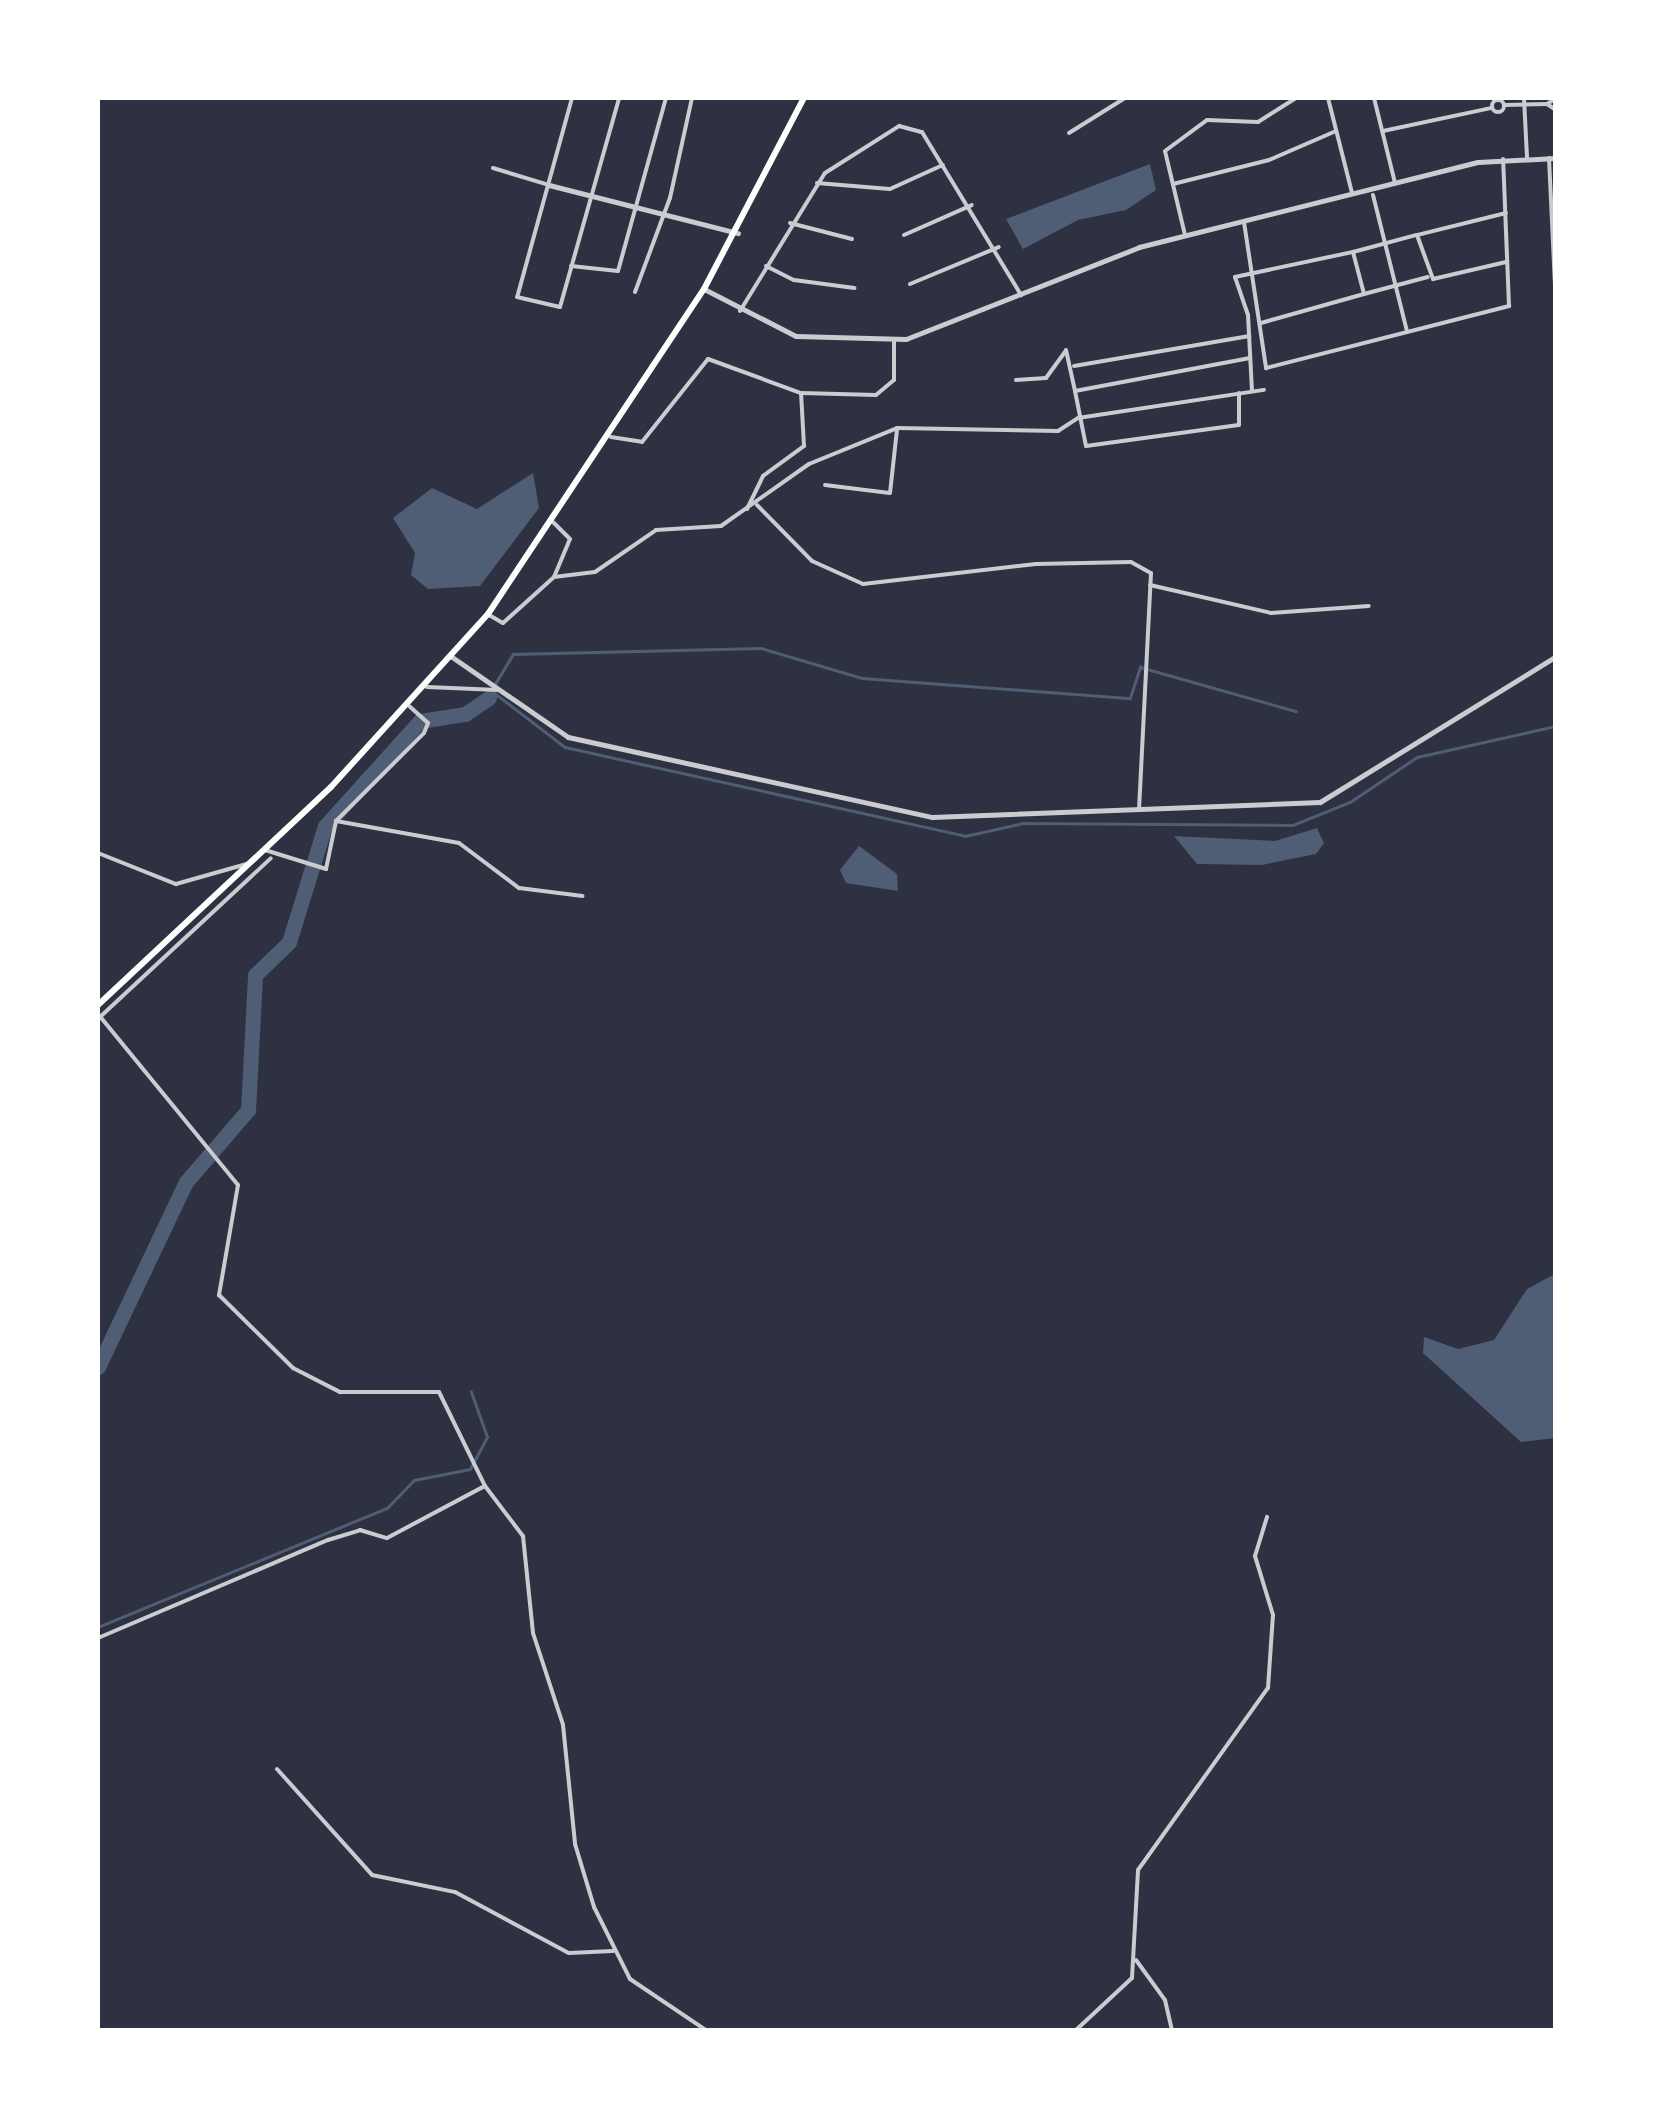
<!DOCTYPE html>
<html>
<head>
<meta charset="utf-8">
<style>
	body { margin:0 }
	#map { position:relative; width:1653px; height:2128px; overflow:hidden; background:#2d3142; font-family:Manrope,sans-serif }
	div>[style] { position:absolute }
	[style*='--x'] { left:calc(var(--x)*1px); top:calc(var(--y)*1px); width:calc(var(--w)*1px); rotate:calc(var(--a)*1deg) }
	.water>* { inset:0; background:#4f5d75 }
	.stream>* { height:2.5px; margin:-1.25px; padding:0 1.25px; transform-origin:1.25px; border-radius:1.25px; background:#4f5d75 }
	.river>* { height:15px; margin:-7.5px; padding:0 7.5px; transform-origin:7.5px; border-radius:7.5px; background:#4f5d75 }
	.pedestrian>* { height:4px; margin:-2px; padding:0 2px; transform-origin:2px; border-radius:2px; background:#caccd0 }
	.minor>* { height:4px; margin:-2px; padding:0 2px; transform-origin:2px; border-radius:2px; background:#caccd0 }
	.minor>.ring { margin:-2px; padding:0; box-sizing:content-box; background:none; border:4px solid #caccd0; border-radius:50% }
	.tertiary>* { height:5px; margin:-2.5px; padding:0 2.5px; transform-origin:2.5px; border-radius:2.5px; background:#caccd0 }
	.primary>* { height:6px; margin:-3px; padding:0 3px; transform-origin:3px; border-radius:3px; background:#fff }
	span { translate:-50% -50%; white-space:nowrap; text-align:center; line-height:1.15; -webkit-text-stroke:8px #fff; paint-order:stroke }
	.frame { position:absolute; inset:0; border:100px solid #fff; pointer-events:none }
</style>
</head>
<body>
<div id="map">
	<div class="water">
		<div style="clip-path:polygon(1150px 164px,1156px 190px,1126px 210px,1078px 220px,1023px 249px,1006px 219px)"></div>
		<div style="clip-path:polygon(533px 473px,539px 508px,480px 586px,428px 589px,411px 575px,415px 553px,393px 518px,432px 488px,477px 509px)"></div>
		<div style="clip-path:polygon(1317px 828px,1324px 843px,1316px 854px,1262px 865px,1197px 864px,1174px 836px,1275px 841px)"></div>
		<div style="clip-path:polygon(859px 846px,897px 874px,898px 891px,846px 883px,840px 870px)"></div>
		<div style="clip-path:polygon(1555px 1274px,1555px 1438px,1521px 1442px,1423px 1353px,1424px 1337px,1458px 1349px,1494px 1340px,1527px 1289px)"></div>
	</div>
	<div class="stream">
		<div style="--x:495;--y:684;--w:35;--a:-59"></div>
		<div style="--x:513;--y:654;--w:248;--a:-1.4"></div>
		<div style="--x:761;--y:648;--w:105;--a:16.5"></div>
		<div style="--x:862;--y:678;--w:269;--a:4.3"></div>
		<div style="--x:1130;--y:698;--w:33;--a:-72"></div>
		<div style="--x:1140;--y:667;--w:162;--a:15.8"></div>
		<div style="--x:492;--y:691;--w:92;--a:37.5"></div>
		<div style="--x:565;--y:747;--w:410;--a:12.5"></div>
		<div style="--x:965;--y:836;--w:59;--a:-12.6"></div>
		<div style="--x:1023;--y:823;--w:270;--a:0.4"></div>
		<div style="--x:1293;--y:825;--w:61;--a:-22"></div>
		<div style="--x:1350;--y:802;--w:81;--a:-33.9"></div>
		<div style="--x:1417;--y:757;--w:142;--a:-12.6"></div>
		<div style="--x:98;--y:1627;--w:313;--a:-22.4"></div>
		<div style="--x:387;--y:1508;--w:39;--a:-46"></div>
		<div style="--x:414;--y:1480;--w:57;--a:-11.1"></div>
		<div style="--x:470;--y:1469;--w:36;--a:-62"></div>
		<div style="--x:487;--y:1437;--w:48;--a:-109.6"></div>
	</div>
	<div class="river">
		<div style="--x:98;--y:1367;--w:205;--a:-64.6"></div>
		<div style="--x:186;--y:1182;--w:95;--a:-49.3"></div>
		<div style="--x:248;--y:1110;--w:135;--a:-87"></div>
		<div style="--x:255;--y:975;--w:47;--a:-44.1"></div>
		<div style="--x:289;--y:942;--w:121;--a:-72.8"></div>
		<div style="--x:325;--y:826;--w:142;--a:-47.9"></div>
		<div style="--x:420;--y:721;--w:46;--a:-8.8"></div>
		<div style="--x:465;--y:714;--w:29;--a:-34"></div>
	</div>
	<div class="pedestrian">
		<div style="--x:1524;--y:98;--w:59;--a:87.1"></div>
		<div style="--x:1504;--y:105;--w:43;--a:-1.3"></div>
		<div style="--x:1373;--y:195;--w:140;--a:76"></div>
		<div style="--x:1353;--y:252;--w:65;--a:-15.1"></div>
		<div style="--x:1364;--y:294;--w:66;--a:-14.9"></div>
	</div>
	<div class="minor">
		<div style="--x:572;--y:98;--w:206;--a:105.4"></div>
		<div style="--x:517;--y:297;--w:44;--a:13.1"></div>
		<div style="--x:560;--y:307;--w:217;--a:-74.2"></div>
		<div style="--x:1159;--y:98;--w:3;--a:0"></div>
		<div style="--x:1328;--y:98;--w:98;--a:75.8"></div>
		<div style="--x:1374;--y:98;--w:88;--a:76.1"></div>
		<div style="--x:1556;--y:98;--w:11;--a:146"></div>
		<div style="--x:1547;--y:104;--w:11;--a:34"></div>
		<div class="ring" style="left:1492px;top:100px;width:8px;height:8px"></div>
		<div style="--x:1383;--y:131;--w:110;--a:-12"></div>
		<div style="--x:1069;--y:133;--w:66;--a:-32"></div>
		<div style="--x:1549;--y:158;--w:148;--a:87.3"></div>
		<div style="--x:493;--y:168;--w:59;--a:16.9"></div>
		<div style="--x:817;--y:183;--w:73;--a:4.7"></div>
		<div style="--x:890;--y:189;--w:58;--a:-24.4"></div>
		<div style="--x:1173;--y:184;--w:99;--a:-14"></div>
		<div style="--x:1269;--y:160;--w:73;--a:-23.4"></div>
		<div style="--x:1506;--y:213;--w:92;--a:166.1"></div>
		<div style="--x:1417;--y:235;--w:47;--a:70"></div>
		<div style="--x:1433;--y:279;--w:75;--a:-13.1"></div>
		<div style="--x:1244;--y:222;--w:148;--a:81.4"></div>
		<div style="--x:1266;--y:368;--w:251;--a:-14.3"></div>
		<div style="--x:1509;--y:306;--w:147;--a:-92.3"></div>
		<div style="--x:790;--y:223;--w:64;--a:14.5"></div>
		<div style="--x:904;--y:235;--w:74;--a:-23.8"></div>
		<div style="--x:1185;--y:235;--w:86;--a:-103.4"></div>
		<div style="--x:1165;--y:151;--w:52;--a:-36.4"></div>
		<div style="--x:1207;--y:120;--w:51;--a:2.2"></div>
		<div style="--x:1258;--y:122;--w:45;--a:-32.3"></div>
		<div style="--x:571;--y:266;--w:47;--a:6.1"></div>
		<div style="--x:618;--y:271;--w:180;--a:-74.5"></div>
		<div style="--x:766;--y:266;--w:31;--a:27"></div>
		<div style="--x:794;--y:280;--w:61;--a:7.6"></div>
		<div style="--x:910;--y:284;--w:96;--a:-22.6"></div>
		<div style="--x:635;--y:292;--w:100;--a:-69.6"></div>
		<div style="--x:670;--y:198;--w:102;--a:-77.6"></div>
		<div style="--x:740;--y:311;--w:162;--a:-58.4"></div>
		<div style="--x:825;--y:173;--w:88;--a:-32.4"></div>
		<div style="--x:899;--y:126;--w:24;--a:15"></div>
		<div style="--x:922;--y:132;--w:191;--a:58.7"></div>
		<div style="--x:1074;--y:366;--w:178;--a:-9.7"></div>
		<div style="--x:1016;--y:380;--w:30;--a:-4"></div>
		<div style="--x:1046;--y:378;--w:34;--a:-54"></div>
		<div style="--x:1066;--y:350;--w:42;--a:77.6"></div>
		<div style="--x:1075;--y:391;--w:178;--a:-10.7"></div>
		<div style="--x:1075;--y:391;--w:56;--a:78.7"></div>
		<div style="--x:1086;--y:446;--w:154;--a:-7.8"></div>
		<div style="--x:1239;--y:425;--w:32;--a:-90"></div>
		<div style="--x:1252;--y:391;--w:76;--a:-93"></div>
		<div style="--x:1248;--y:315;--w:40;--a:-108.9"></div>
		<div style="--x:1235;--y:277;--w:121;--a:-12"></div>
		<div style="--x:1353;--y:252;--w:43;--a:75.3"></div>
		<div style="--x:1364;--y:294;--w:107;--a:164.3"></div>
		<div style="--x:611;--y:437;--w:31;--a:9"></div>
		<div style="--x:642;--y:442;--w:106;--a:-51.5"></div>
		<div style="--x:708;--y:359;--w:99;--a:20.1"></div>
		<div style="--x:801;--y:393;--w:75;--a:1.5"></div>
		<div style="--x:876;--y:395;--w:23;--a:-40"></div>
		<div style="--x:894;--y:380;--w:40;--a:-90"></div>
		<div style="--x:825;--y:485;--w:65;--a:7"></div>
		<div style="--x:890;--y:493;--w:63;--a:-83.7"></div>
		<div style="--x:757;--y:505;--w:78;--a:45.5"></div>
		<div style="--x:812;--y:561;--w:56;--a:24.3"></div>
		<div style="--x:863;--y:584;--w:174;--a:-6.6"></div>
		<div style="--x:1036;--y:564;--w:95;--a:-1.2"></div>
		<div style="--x:1131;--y:562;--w:23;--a:29"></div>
		<div style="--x:1151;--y:573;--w:237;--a:92.9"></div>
		<div style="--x:747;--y:509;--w:37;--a:-64"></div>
		<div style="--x:763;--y:476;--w:51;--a:-36.2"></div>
		<div style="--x:804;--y:446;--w:53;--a:-93.2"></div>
		<div style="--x:554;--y:577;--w:41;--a:-7"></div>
		<div style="--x:595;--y:572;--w:74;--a:-34.5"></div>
		<div style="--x:656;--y:530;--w:65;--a:-3.5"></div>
		<div style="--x:721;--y:526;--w:108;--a:-35.2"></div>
		<div style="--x:809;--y:464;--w:95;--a:-22.2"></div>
		<div style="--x:897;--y:428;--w:161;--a:1.1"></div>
		<div style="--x:1058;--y:431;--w:24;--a:-33"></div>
		<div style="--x:1078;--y:418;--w:188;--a:-8.6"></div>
		<div style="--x:1150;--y:585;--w:124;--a:13"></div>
		<div style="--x:1271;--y:613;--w:98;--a:-4.1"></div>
		<div style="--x:489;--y:615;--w:16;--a:30"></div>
		<div style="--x:503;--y:623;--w:69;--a:-42"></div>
		<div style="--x:554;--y:577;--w:41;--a:-67.2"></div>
		<div style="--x:570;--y:539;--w:23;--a:-135"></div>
		<div style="--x:427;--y:687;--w:71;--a:2.4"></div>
		<div style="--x:336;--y:821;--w:125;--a:10.1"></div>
		<div style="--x:459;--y:843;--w:75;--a:36.9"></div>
		<div style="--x:519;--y:888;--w:64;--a:7.1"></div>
		<div style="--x:265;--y:850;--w:64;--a:17.3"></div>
		<div style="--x:326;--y:869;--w:49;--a:-78.2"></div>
		<div style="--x:336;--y:821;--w:124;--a:-45"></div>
		<div style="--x:424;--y:733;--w:11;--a:-68"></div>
		<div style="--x:428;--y:723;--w:25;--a:-138"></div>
		<div style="--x:98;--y:853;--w:84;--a:21.7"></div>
		<div style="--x:176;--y:884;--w:77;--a:-15.8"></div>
		<div style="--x:98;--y:1014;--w:221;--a:50.7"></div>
		<div style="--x:238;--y:1185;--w:112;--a:99.8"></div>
		<div style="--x:219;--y:1295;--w:104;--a:44.6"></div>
		<div style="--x:293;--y:1368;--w:53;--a:27.1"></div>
		<div style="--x:340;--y:1392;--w:99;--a:0"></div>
		<div style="--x:439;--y:1392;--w:105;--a:63.9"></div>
		<div style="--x:485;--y:1486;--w:63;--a:52.8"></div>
		<div style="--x:523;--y:1536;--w:98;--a:84.1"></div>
		<div style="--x:533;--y:1633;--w:97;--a:71.9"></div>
		<div style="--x:563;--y:1725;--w:120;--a:84.2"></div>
		<div style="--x:575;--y:1844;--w:66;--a:73.2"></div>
		<div style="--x:594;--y:1907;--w:80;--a:63.4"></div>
		<div style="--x:630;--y:1979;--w:92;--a:33.9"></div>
		<div style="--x:100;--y:1017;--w:233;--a:-42.9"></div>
		<div style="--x:98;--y:1638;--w:250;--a:-23.1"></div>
		<div style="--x:328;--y:1540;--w:34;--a:-17"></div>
		<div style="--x:360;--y:1530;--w:28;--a:17"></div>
		<div style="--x:387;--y:1538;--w:111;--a:-28"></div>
		<div style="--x:277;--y:1769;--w:142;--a:48.1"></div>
		<div style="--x:372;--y:1875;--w:85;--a:11.6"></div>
		<div style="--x:455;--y:1892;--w:129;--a:28.2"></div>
		<div style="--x:569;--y:1953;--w:44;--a:-2.6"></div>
		<div style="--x:1136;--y:1960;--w:49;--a:54.1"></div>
		<div style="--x:1165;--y:2000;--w:31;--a:77"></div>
		<div style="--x:1076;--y:2030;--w:76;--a:-42.9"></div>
		<div style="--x:1132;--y:1978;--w:108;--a:-86.8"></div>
		<div style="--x:1138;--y:1870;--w:224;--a:-54.5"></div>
		<div style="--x:1268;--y:1688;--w:73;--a:-86.1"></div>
		<div style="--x:1273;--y:1615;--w:62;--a:-107"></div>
		<div style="--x:1255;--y:1556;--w:41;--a:-72.9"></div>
	</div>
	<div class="tertiary">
		<div style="--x:549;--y:185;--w:195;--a:14.3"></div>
		<div style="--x:704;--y:289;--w:103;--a:27.1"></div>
		<div style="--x:796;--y:336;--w:110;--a:1.6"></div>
		<div style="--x:906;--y:339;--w:251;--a:-21.5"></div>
		<div style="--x:1139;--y:247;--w:349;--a:-14.1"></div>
		<div style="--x:1478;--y:162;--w:78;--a:-2.9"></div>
		<div style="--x:452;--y:657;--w:141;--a:34.6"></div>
		<div style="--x:568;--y:737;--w:373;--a:12.4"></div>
		<div style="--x:932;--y:817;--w:388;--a:-2.2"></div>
		<div style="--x:1320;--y:802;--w:278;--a:-31.7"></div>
	</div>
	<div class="primary">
		<div style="--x:98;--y:1005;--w:319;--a:-43.1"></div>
		<div style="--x:331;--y:787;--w:234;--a:-47.8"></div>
		<div style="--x:488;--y:614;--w:390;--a:-56.4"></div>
		<div style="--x:704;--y:289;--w:216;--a:-62.4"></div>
	</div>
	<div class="frame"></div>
</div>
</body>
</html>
